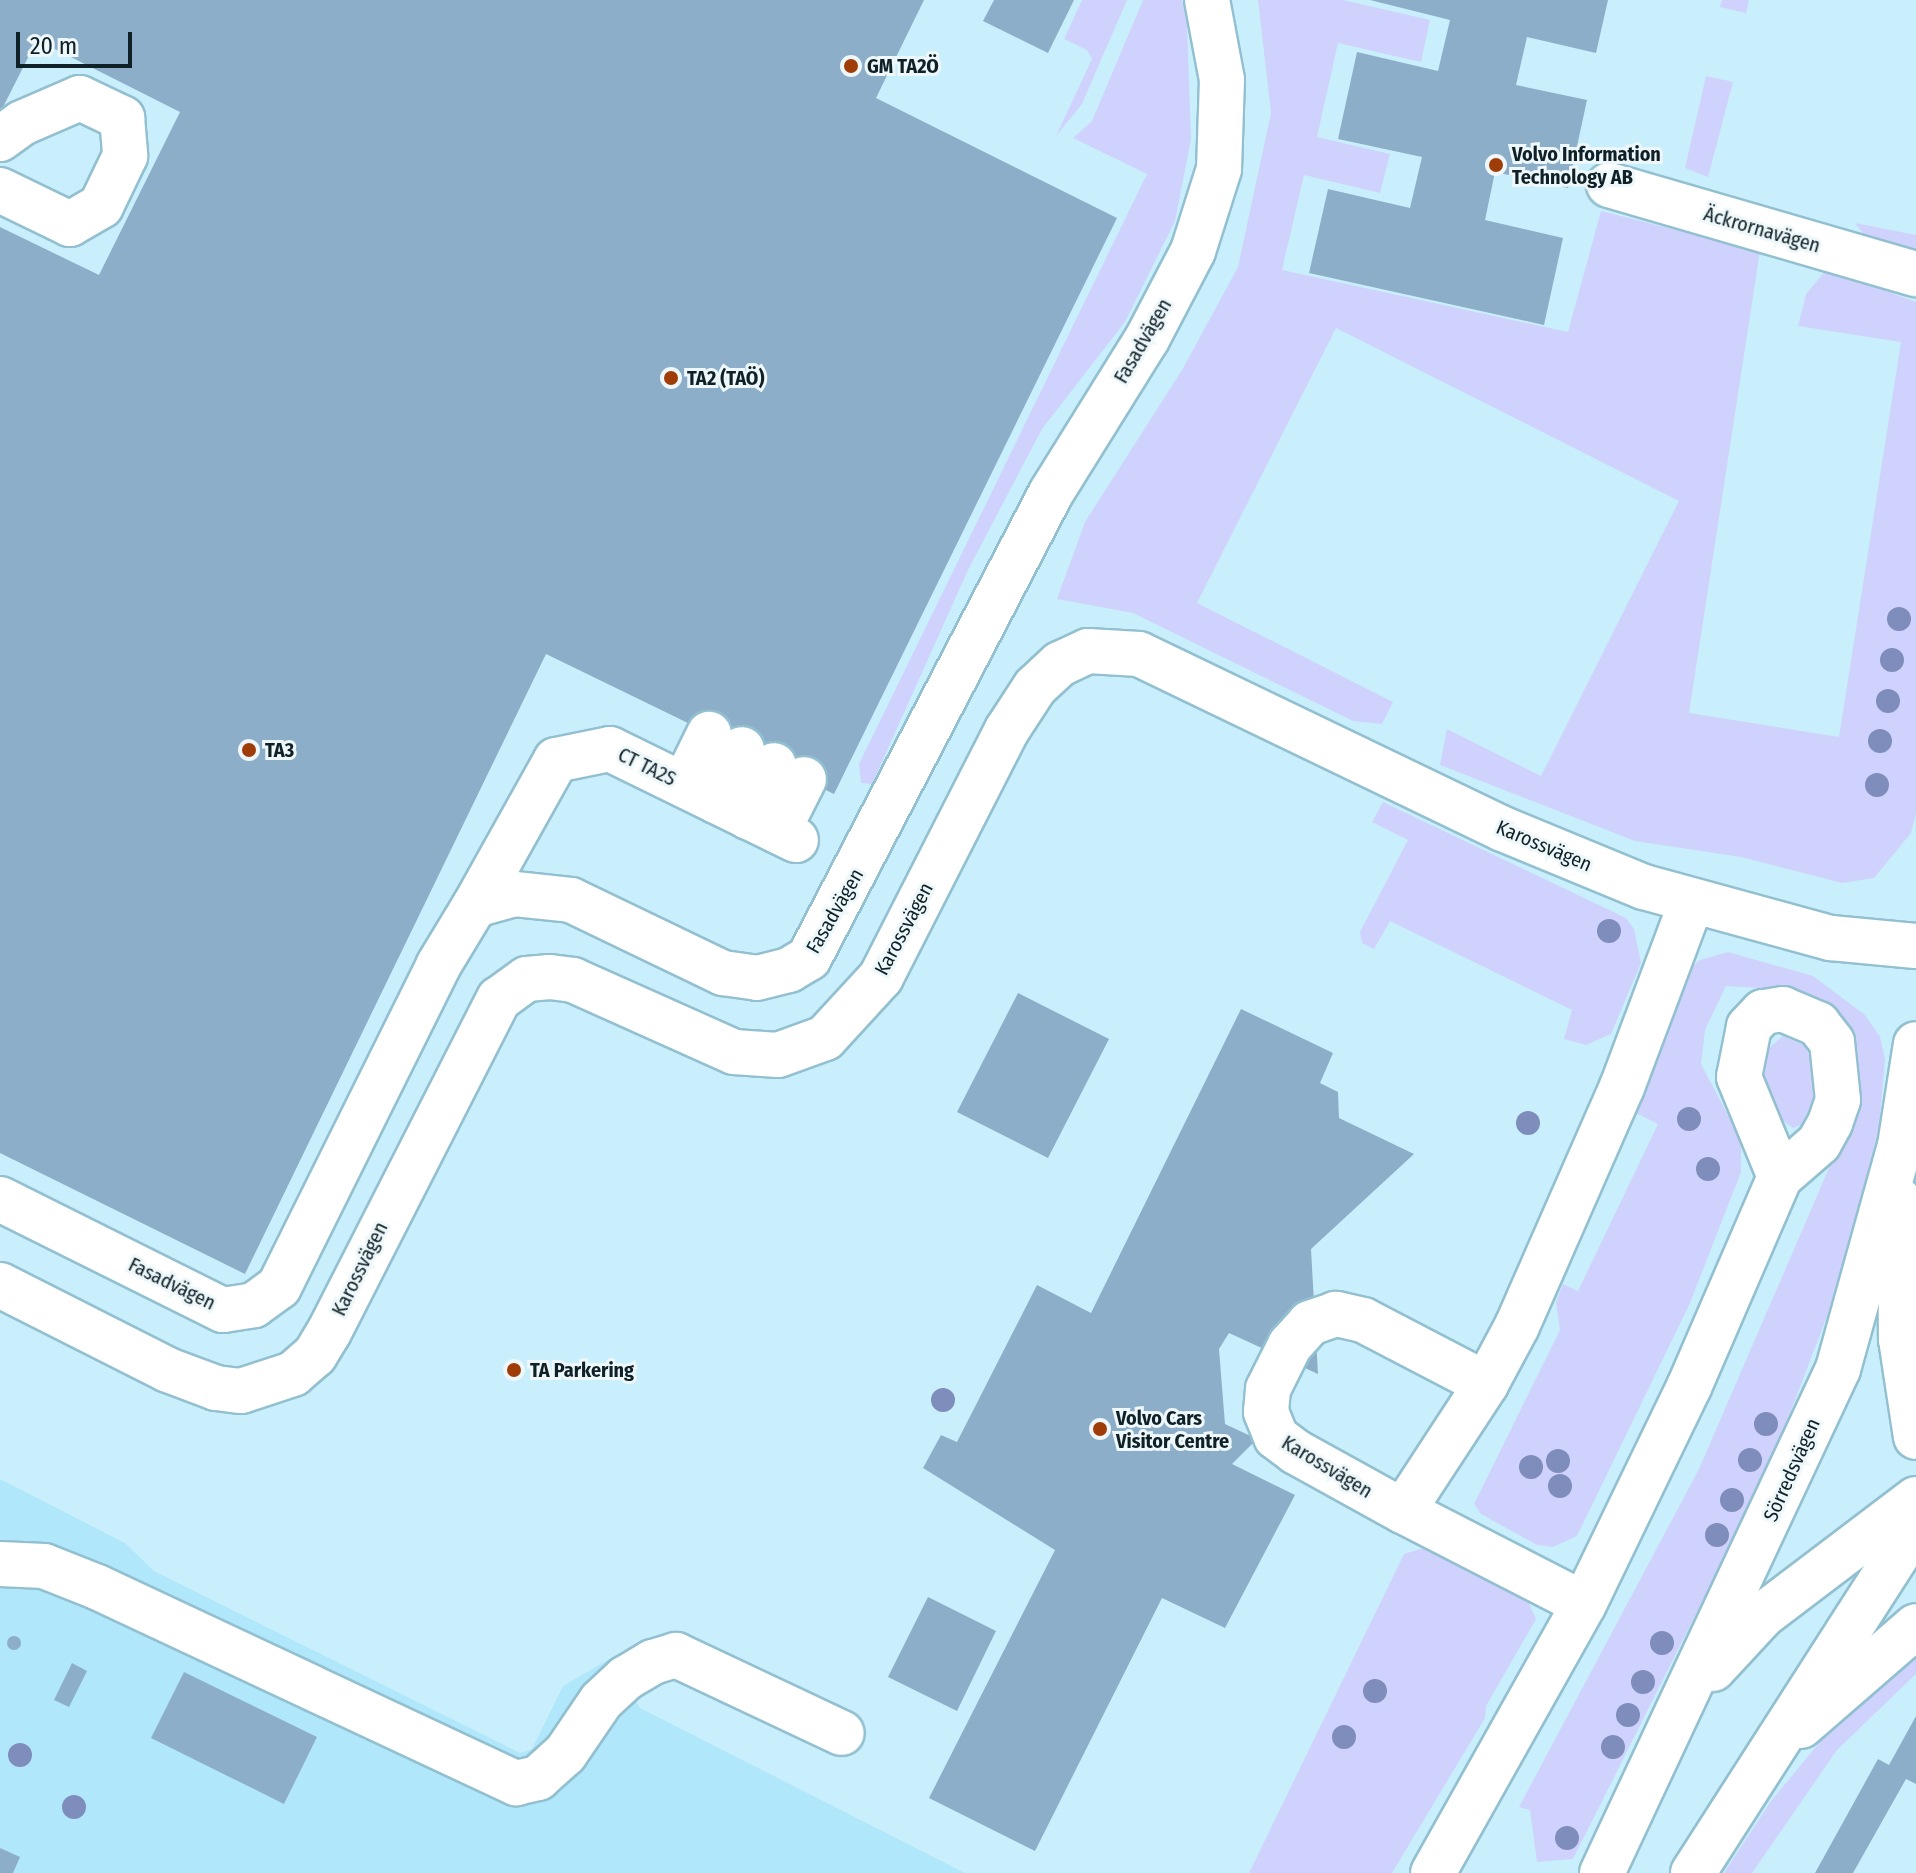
<!DOCTYPE html>
<html>
<head>
<meta charset="utf-8">
<style>
	body { margin:0 }
	#map { position:relative; width:1916px; height:1873px; overflow:hidden; background:#caeffc; font-family:"Fira Sans Condensed",sans-serif }
	div>[style] { position:absolute }
	[style*='--x'] { left:calc(var(--x)*1px); top:calc(var(--y)*1px); width:calc(var(--w)*1px); rotate:calc(var(--a)*1deg) }
	.built>* { inset:0; background:#b0e7fa }
	.green>* { inset:0; background:#cfd2fc }
	.building>* { inset:0; background:#8daec8 }
	.round { border-radius:50% }
	.roads { filter:drop-shadow(2px 0 #93c0d0) drop-shadow(-2px 0 #93c0d0) drop-shadow(0 2px #93c0d0) drop-shadow(0 -2px #93c0d0) }
	.minor>* { height:44px; margin:-22px; padding:0 22px; transform-origin:22px; border-radius:22px; background:#fff }
	.trees>* { width:24px; height:24px; margin:-12px; border-radius:50%; background:#7e8dbb }
	.dots>* { width:22px; height:22px; translate:-50% -50%; box-sizing:border-box; border:4px solid #eef7fa; border-radius:50% }
	span { translate:-50% -50%; white-space:nowrap; text-align:center; line-height:1.15; -webkit-text-stroke:6px #eef7fa; paint-order:stroke }
	.poi-label { font-size:20px; color:#0f2127; font-weight:700 }
	.left { translate:0 -50%; text-align:left }
	.street-label { font-size:20px; color:#0f2127 }
	.scale { position:absolute; left:16px; top:32px; width:116px; height:36px; box-sizing:border-box; border:4px solid #0f2127; border-top:0; padding-left:10px; font-size:24px; line-height:28px; white-space:nowrap; color:#0f2127; -webkit-text-stroke:6px #eef7fa; paint-order:stroke }
</style>
</head>
<body>
<div id="map">
	<div class="built">
		<div style="clip-path:polygon(0 1479px,125px 1543px,154px 1571px,520px 1753px,532px 1749px,563px 1686px,611px 1658px,640px 1708px,965px 1873px,0 1873px)"></div>
	</div>
	<div class="green">
		<div style="clip-path:polygon(1082px 0,1127px 0,1082px 104px,1056px 136px,1092px 59px,1087px 50px,1064px 39px)"></div>
		<div style="clip-path:polygon(1143px 0,1182px 0,1187px 25px,1191px 139px,1175px 221px,1125px 322px,1042px 429px,968px 570px,872px 784px,861px 783px,859px 764px,1147px 174px,1073px 138px,1092px 121px)"></div>
		<div style="clip-path:polygon(1258px 0,1343px 0,1430px 20px,1421px 62px,1338px 43px,1317px 137px,1390px 154px,1380px 193px,1304px 175px,1282px 270px,1568px 332px,1601px 211px,1760px 251px,1689px 713px,1839px 737px,1901px 342px,1798px 326px,1806px 294px,1827px 269px,1916px 302px,1916px 813px,1911px 833px,1874px 878px,1842px 883px,1741px 857px,1635px 841px,1440px 765px,1447px 729px,1541px 776px,1679px 501px,1336px 328px,1197px 603px,1393px 702px,1382px 724px,1353px 721px,1133px 613px,1057px 599px,1085px 522px,1182px 370px,1238px 267px,1271px 113px)"></div>
		<div style="clip-path:polygon(1722px 0,1749px 0,1746px 13px,1720px 7px)"></div>
		<div style="clip-path:polygon(1706px 76px,1733px 82px,1708px 177px,1685px 168px)"></div>
		<div style="clip-path:polygon(1855px 223px,1916px 235px,1916px 258px,1864px 235px)"></div>
		<div style="clip-path:polygon(1383px 802px,1626px 918px,1634px 929px,1641px 963px,1611px 1034px,1586px 1045px,1564px 1039px,1572px 1010px,1390px 921px,1374px 949px,1362px 943px,1360px 932px,1408px 840px,1372px 822px)"></div>
		<div style="clip-path:polygon(1728px 952px,1813px 976px,1865px 1015px,1880px 1037px,1885px 1059px,1879px 1128px,1837px 1290px,1769px 1468px,1573px 1859px,1537px 1862px,1530px 1810px,1519px 1807px,1699px 1469px,1852px 1115px,1859px 1074px,1849px 1032px,1791px 990px,1726px 986px,1705px 1030px,1701px 1064px,1741px 1140px,1741px 1172px,1690px 1303px,1577px 1536px,1553px 1547px,1537px 1545px,1481px 1514px,1474px 1504px,1560px 1330px,1556px 1302px,1563px 1284px,1578px 1291px,1658px 1124px,1630px 1110px,1685px 973px,1700px 960px)"></div>
		<div style="clip-path:polygon(1783px 1036px,1805px 1046px,1813px 1064px,1813px 1101px,1801px 1125px,1793px 1128px,1779px 1117px,1757px 1075px,1762px 1054px)"></div>
		<div style="clip-path:polygon(1430px 1546px,1525px 1595px,1536px 1619px,1486px 1706px,1485px 1718px,1392px 1873px,1249px 1873px,1404px 1554px)"></div>
		<div style="clip-path:polygon(1916px 1647px,1916px 1674px,1837px 1750px,1752px 1873px,1724px 1873px,1771px 1801px,1824px 1737px)"></div>
	</div>
	<div class="building">
		<div style="clip-path:polygon(0 0,924px 0,876px 98px,1117px 218px,834px 794px,546px 654px,245px 1274px,0 1153px,0 227px,99px 275px,180px 112px,37px 40px,0 113px)"></div>
		<div style="clip-path:polygon(994px 0,1074px 0,1048px 53px,983px 21px)"></div>
		<div style="clip-path:polygon(1370px 0,1608px 0,1596px 53px,1527px 37px,1516px 85px,1587px 100px,1568px 188px,1495px 172px,1485px 220px,1563px 238px,1544px 325px,1309px 273px,1328px 189px,1410px 208px,1422px 157px,1338px 139px,1357px 52px,1438px 71px,1450px 20px)"></div>
		<div style="clip-path:polygon(1018px 993px,1109px 1039px,1048px 1158px,957px 1112px)"></div>
		<div style="clip-path:polygon(1241px 1009px,1333px 1053px,1320px 1083px,1338px 1092px,1339px 1118px,1414px 1154px,1311px 1249px,1318px 1374px,1229px 1333px,1219px 1349px,1225px 1424px,1257px 1439px,1232px 1464px,1295px 1495px,1225px 1628px,1162px 1598px,1035px 1851px,929px 1798px,1055px 1550px,923px 1468px,941px 1435px,957px 1442px,1037px 1285px,1091px 1313px)"></div>
		<div style="clip-path:polygon(928px 1597px,996px 1631px,957px 1711px,888px 1677px)"></div>
		<div class="round" style="left:7px;top:1636px;width:14px;height:14px"></div>
		<div style="clip-path:polygon(72px 1663px,87px 1671px,69px 1707px,54px 1700px)"></div>
		<div style="clip-path:polygon(184px 1672px,317px 1737px,284px 1804px,151px 1738px)"></div>
		<div style="clip-path:polygon(1916px 1716px,1916px 1784px,1906px 1779px,1853px 1873px,1815px 1873px,1878px 1759px,1889px 1765px)"></div>
		<div style="clip-path:polygon(0 1848px,20px 1857px,13px 1873px,0 1873px)"></div>
	</div>
	<div class="roads">
		<div class="minor">
			<div style="--x:0;--y:139;--w:27;--a:-36"></div>
			<div style="--x:22;--y:123;--w:63;--a:-23.3"></div>
			<div style="--x:80;--y:98;--w:47;--a:25.5"></div>
			<div style="--x:122;--y:118;--w:38;--a:85"></div>
			<div style="--x:125;--y:156;--w:55;--a:115.6"></div>
			<div style="--x:101;--y:206;--w:36;--a:150"></div>
			<div style="--x:70;--y:224;--w:78;--a:-154.1"></div>
			<div style="--x:1609;--y:185;--w:320;--a:16.2"></div>
			<div style="--x:684;--y:785;--w:57;--a:-63.9"></div>
			<div style="--x:716;--y:801;--w:58;--a:-63.4"></div>
			<div style="--x:748;--y:817;--w:58;--a:-63.4"></div>
			<div style="--x:778;--y:831;--w:58;--a:-63.4"></div>
			<div style="--x:475;--y:905;--w:166;--a:-60.8"></div>
			<div style="--x:556;--y:760;--w:55;--a:-11.5"></div>
			<div style="--x:610;--y:749;--w:207;--a:26.1"></div>
			<div style="--x:0;--y:1199;--w:249;--a:26.5"></div>
			<div style="--x:223;--y:1310;--w:31;--a:-9"></div>
			<div style="--x:254;--y:1305;--w:31;--a:-36"></div>
			<div style="--x:279;--y:1287;--w:358;--a:-63.6"></div>
			<div style="--x:438;--y:966;--w:71;--a:-58.8"></div>
			<div style="--x:475;--y:905;--w:41;--a:-15.4"></div>
			<div style="--x:515;--y:894;--w:56;--a:6.1"></div>
			<div style="--x:571;--y:900;--w:169;--a:25.7"></div>
			<div style="--x:723;--y:973;--w:34;--a:8"></div>
			<div style="--x:757;--y:978;--w:33;--a:-14"></div>
			<div style="--x:789;--y:970;--w:23;--a:-31"></div>
			<div style="--x:809;--y:958;--w:524;--a:-62.51"></div>
			<div style="--x:1051;--y:493;--w:181;--a:-58.1"></div>
			<div style="--x:1147;--y:339;--w:99;--a:-62.4"></div>
			<div style="--x:1193;--y:251;--w:86;--a:-72.4"></div>
			<div style="--x:1219;--y:169;--w:89;--a:-88.1"></div>
			<div style="--x:1222;--y:80;--w:81;--a:-100.6"></div>
			<div style="--x:1900;--y:1201;--w:138;--a:89.6"></div>
			<div style="--x:1901;--y:1339;--w:99;--a:81.3"></div>
			<div style="--x:0;--y:1285;--w:188;--a:26.8"></div>
			<div style="--x:168;--y:1370;--w:51;--a:20.6"></div>
			<div style="--x:216;--y:1388;--w:25;--a:7"></div>
			<div style="--x:241;--y:1391;--w:55;--a:-18.1"></div>
			<div style="--x:293;--y:1374;--w:29;--a:-41"></div>
			<div style="--x:315;--y:1355;--w:27;--a:-59"></div>
			<div style="--x:329;--y:1332;--w:374;--a:-63"></div>
			<div style="--x:499;--y:999;--w:34;--a:-36"></div>
			<div style="--x:527;--y:979;--w:23;--a:-5"></div>
			<div style="--x:550;--y:977;--w:23;--a:7"></div>
			<div style="--x:573;--y:980;--w:176;--a:24.1"></div>
			<div style="--x:734;--y:1052;--w:44;--a:3.9"></div>
			<div style="--x:778;--y:1055;--w:50;--a:-19.9"></div>
			<div style="--x:825;--y:1038;--w:83;--a:-47.4"></div>
			<div style="--x:881;--y:977;--w:277;--a:-63"></div>
			<div style="--x:1007;--y:730;--w:51;--a:-56.9"></div>
			<div style="--x:1035;--y:687;--w:34;--a:-43"></div>
			<div style="--x:1060;--y:664;--w:31;--a:-25"></div>
			<div style="--x:1088;--y:651;--w:51;--a:3.4"></div>
			<div style="--x:1139;--y:654;--w:404;--a:25.7"></div>
			<div style="--x:1503;--y:829;--w:152;--a:22.4"></div>
			<div style="--x:1644;--y:887;--w:194;--a:15.3"></div>
			<div style="--x:1831;--y:938;--w:85;--a:5.4"></div>
			<div style="--x:1486;--y:1384;--w:139;--a:-152.5"></div>
			<div style="--x:1363;--y:1320;--w:28;--a:-167"></div>
			<div style="--x:1336;--y:1314;--w:28;--a:161"></div>
			<div style="--x:1310;--y:1323;--w:30;--a:132"></div>
			<div style="--x:1290;--y:1345;--w:49;--a:116.6"></div>
			<div style="--x:1268;--y:1389;--w:23;--a:95"></div>
			<div style="--x:1266;--y:1412;--w:27;--a:68"></div>
			<div style="--x:1276;--y:1437;--w:25;--a:37"></div>
			<div style="--x:1296;--y:1452;--w:122;--a:28.9"></div>
			<div style="--x:1403;--y:1511;--w:152;--a:-56.8"></div>
			<div style="--x:1486;--y:1384;--w:66;--a:-61.9"></div>
			<div style="--x:1517;--y:1326;--w:261;--a:-66.3"></div>
			<div style="--x:1622;--y:1087;--w:197;--a:-69.4"></div>
			<div style="--x:1403;--y:1511;--w:203;--a:27.2"></div>
			<div style="--x:0;--y:1564;--w:44;--a:2.6"></div>
			<div style="--x:44;--y:1566;--w:57;--a:21.6"></div>
			<div style="--x:97;--y:1587;--w:463;--a:25.1"></div>
			<div style="--x:516;--y:1783;--w:23;--a:-13"></div>
			<div style="--x:538;--y:1778;--w:36;--a:-42"></div>
			<div style="--x:565;--y:1754;--w:64;--a:-55.8"></div>
			<div style="--x:601;--y:1701;--w:34;--a:-43"></div>
			<div style="--x:626;--y:1678;--w:31;--a:-31"></div>
			<div style="--x:653;--y:1662;--w:24;--a:-17"></div>
			<div style="--x:676;--y:1655;--w:183;--a:25.2"></div>
			<div style="--x:1713;--y:1669;--w:74;--a:-47.2"></div>
			<div style="--x:1763;--y:1615;--w:192;--a:-37.2"></div>
			<div style="--x:1801;--y:1726;--w:152;--a:-41"></div>
			<div style="--x:1433;--y:1873;--w:308;--a:-60.7"></div>
			<div style="--x:1584;--y:1604;--w:241;--a:-64.2"></div>
			<div style="--x:1689;--y:1387;--w:229;--a:-66.6"></div>
			<div style="--x:1780;--y:1177;--w:52;--a:-41.1"></div>
			<div style="--x:1819;--y:1143;--w:23;--a:-61"></div>
			<div style="--x:1830;--y:1123;--w:24;--a:-71"></div>
			<div style="--x:1838;--y:1100;--w:58;--a:-95.9"></div>
			<div style="--x:1832;--y:1042;--w:23;--a:-128"></div>
			<div style="--x:1818;--y:1024;--w:38;--a:-157"></div>
			<div style="--x:1783;--y:1009;--w:20;--a:171"></div>
			<div style="--x:1763;--y:1012;--w:21;--a:133"></div>
			<div style="--x:1749;--y:1027;--w:51;--a:101.3"></div>
			<div style="--x:1739;--y:1077;--w:108;--a:67.7"></div>
			<div style="--x:1602;--y:1873;--w:557;--a:-64.91"></div>
			<div style="--x:1838;--y:1369;--w:231;--a:-74.5"></div>
			<div style="--x:1900;--y:1146;--w:103;--a:-81.1"></div>
			<div style="--x:1693;--y:1873;--w:412;--a:-57.3"></div>
		</div>
	</div>
	<div class="trees">
		<div style="left:1899px;top:619px"></div>
		<div style="left:1892px;top:660px"></div>
		<div style="left:1888px;top:701px"></div>
		<div style="left:1880px;top:741px"></div>
		<div style="left:1877px;top:785px"></div>
		<div style="left:1609px;top:931px"></div>
		<div style="left:1689px;top:1119px"></div>
		<div style="left:1528px;top:1123px"></div>
		<div style="left:1708px;top:1169px"></div>
		<div style="left:943px;top:1400px"></div>
		<div style="left:1766px;top:1424px"></div>
		<div style="left:1750px;top:1460px"></div>
		<div style="left:1558px;top:1461px"></div>
		<div style="left:1531px;top:1467px"></div>
		<div style="left:1560px;top:1486px"></div>
		<div style="left:1732px;top:1500px"></div>
		<div style="left:1717px;top:1535px"></div>
		<div style="left:1662px;top:1643px"></div>
		<div style="left:1643px;top:1682px"></div>
		<div style="left:1375px;top:1691px"></div>
		<div style="left:1628px;top:1715px"></div>
		<div style="left:1344px;top:1737px"></div>
		<div style="left:1613px;top:1747px"></div>
		<div style="left:20px;top:1755px"></div>
		<div style="left:74px;top:1807px"></div>
		<div style="left:1567px;top:1838px"></div>
	</div>
	<div class="dots">
		<div style="left:851px;top:66px;background:#a03c07"></div>
		<div style="left:1496px;top:165px;background:#a03c07"></div>
		<div style="left:671px;top:378px;background:#a03c07"></div>
		<div style="left:249px;top:750px;background:#a03c07"></div>
		<div style="left:514px;top:1370px;background:#a03c07"></div>
		<div style="left:1100px;top:1429px;background:#a03c07"></div>
	</div>
	<div class="poi-label">
		<span class="left" style="left:867px;top:66px">GM TA2Ö</span>
		<span class="left" style="left:1512px;top:166px">Volvo Information<br>Technology AB</span>
		<span class="left" style="left:687px;top:378px">TA2 (TAÖ)</span>
		<span class="left" style="left:265px;top:750px">TA3</span>
		<span class="left" style="left:530px;top:1370px">TA Parkering</span>
		<span class="left" style="left:1116px;top:1430px">Volvo Cars<br>Visitor Centre</span>
	</div>
	<div class="street-label">
		<span style="left:1762px;top:230px;rotate:16deg">Äckrornavägen</span>
		<span style="left:1143px;top:341px;rotate:-60deg">Fasadvägen</span>
		<span style="left:647px;top:767px;rotate:26deg">CT TA2S</span>
		<span style="left:1544px;top:846px;rotate:23deg">Karossvägen</span>
		<span style="left:835px;top:911px;rotate:-60deg">Fasadvägen</span>
		<span style="left:904px;top:929px;rotate:-62deg">Karossvägen</span>
		<span style="left:360px;top:1269px;rotate:-64deg">Karossvägen</span>
		<span style="left:172px;top:1284px;rotate:26deg">Fasadvägen</span>
		<span style="left:1327px;top:1467px;rotate:31deg">Karossvägen</span>
		<span style="left:1792px;top:1470px;rotate:-66deg">Sörredsvägen</span>
	</div>
	<div class="scale">20 m</div>
</div>
</body>
</html>
